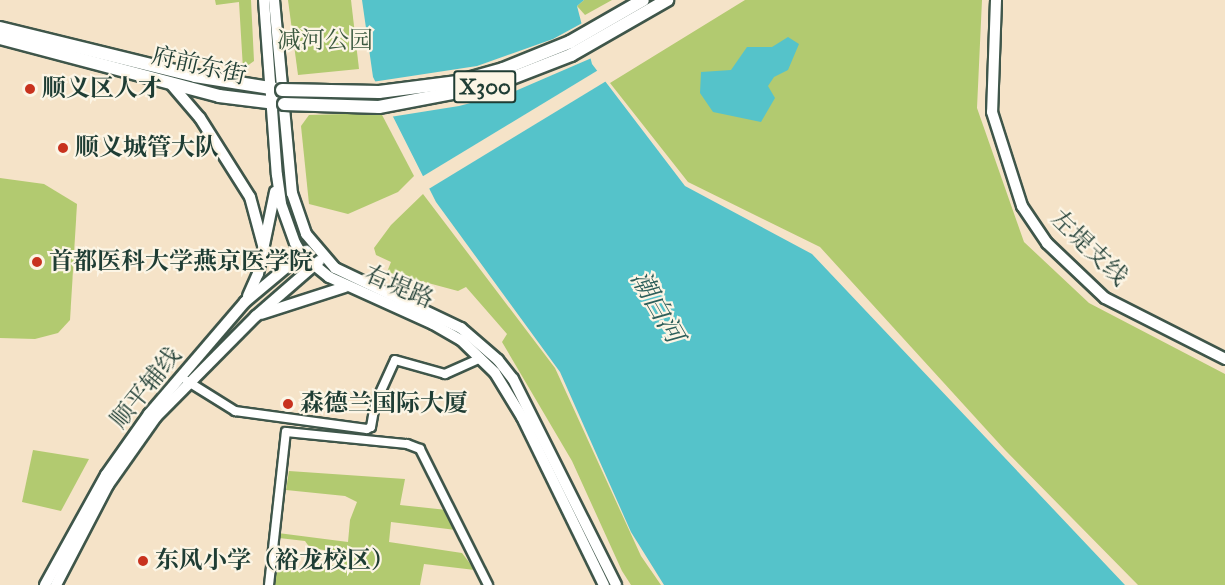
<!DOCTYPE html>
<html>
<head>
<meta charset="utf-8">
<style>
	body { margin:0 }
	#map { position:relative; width:1225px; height:585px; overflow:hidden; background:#f5e3c8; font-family:"IM FELL Great Primer","Noto Serif SC",serif }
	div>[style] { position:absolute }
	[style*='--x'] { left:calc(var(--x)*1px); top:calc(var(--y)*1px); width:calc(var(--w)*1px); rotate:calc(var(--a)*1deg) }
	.green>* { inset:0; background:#b2ca70 }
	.water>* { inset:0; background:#55c3ca }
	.pier>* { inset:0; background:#f5e3c8 }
	.roads { filter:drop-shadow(2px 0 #3f564a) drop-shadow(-2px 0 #3f564a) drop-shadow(0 2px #3f564a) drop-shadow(0 -2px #3f564a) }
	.minor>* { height:8px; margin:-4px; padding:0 4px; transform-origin:4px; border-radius:4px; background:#fff }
	.secondary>* { height:10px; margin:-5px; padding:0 5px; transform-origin:5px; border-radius:5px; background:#fff }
	.primary>* { height:12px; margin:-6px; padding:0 6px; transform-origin:6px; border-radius:6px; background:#fff }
	.bridges { filter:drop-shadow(2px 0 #3f564a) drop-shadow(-2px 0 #3f564a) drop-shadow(0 2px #3f564a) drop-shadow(0 -2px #3f564a) }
	.primary-bridge>* { height:12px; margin:-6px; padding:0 6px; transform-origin:6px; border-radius:6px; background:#fff }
	.dots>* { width:16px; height:16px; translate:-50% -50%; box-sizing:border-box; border:3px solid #fcf5e5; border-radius:50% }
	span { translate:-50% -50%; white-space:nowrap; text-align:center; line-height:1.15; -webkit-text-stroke:4.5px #fcf5e5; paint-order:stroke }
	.shield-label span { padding:2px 4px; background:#fcf5e5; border:2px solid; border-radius:4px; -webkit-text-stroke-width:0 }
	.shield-label { font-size:22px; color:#1f3d34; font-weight:700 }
	.park-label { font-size:24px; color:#3c5940 }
	.street-label { font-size:24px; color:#1f3d34 }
	.poi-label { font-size:24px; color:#1f3d34; font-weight:700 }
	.left { translate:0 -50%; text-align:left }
	.water-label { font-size:26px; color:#2c5e5a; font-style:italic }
</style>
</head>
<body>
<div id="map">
	<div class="green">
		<div style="clip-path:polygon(215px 0,251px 0,254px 61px,243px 69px,239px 2px,216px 5px)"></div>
		<div style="clip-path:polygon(288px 0,351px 0,359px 69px,298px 75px)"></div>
		<div style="clip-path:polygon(584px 0,612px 0,585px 15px,577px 6px)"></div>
		<div style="clip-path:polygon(745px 0,982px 0,977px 108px,1024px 242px,1089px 303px,1225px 374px,1225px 585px,1138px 585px,1005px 450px,820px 247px,688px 182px,610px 83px)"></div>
		<div style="clip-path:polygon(381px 113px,414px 176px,398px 192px,348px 214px,309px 204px,301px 126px,309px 115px)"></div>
		<div style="clip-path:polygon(0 178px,44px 184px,77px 204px,70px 320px,58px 333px,35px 339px,0 338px)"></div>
		<div style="clip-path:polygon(423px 194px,555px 368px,641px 556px,661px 585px,631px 585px,622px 571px,572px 461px,502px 342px,507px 334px,466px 287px,458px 291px,387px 272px,391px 262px,376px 255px,374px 248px,391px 225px)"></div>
		<div style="clip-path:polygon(33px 450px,89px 459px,61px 511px,22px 502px)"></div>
		<div style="clip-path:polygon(289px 471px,405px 479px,400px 505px,447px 510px,456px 530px,391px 522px,389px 542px,462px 553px,475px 570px,424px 564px,420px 585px,273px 585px,274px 571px,296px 569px,312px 562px,344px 567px,345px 553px,310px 548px,305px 541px,279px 538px,278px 533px,348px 542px,350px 520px,357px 502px,345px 496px,286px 490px)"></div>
	</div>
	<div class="water">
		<div style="clip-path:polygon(362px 0,584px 0,577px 6px,592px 64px,685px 186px,812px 254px,1125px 585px,664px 585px,631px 532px,560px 372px,436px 202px,373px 77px)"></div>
		<div style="clip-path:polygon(788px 37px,799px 44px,788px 70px,774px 77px,768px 86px,775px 98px,761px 122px,713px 112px,700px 93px,701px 72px,731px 70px,747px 47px,772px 47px)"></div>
	</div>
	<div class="pier">
		<div style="clip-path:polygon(586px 21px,594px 57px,513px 92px,459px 106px,390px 117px,372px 82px,477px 66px,553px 39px)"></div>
		<div style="clip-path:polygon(600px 69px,608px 80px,427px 190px,420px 178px)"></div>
	</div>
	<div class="roads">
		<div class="minor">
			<div style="--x:187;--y:381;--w:57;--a:32"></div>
			<div style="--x:235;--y:411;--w:133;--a:7.8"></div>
			<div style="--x:367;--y:429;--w:4;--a:-27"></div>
			<div style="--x:371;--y:427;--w:23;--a:-80"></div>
			<div style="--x:375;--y:404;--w:48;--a:-65.6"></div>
			<div style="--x:395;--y:360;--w:52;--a:15.6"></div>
			<div style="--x:445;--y:374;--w:39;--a:-24"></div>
			<div style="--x:269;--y:585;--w:154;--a:-83.7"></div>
			<div style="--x:286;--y:432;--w:122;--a:5.7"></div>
			<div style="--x:407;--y:444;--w:14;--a:21"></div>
			<div style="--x:420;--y:449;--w:152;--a:63.4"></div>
		</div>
		<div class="secondary">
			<div style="--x:264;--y:0;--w:175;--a:85.8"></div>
			<div style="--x:277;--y:175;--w:29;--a:82"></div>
			<div style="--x:281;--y:204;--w:41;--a:70.3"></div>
			<div style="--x:295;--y:243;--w:14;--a:60"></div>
			<div style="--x:302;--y:255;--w:35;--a:39"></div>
			<div style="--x:329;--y:277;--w:114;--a:24.3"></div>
			<div style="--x:433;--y:324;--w:32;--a:30"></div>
			<div style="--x:461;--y:340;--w:47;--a:44.1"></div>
			<div style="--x:495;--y:373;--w:52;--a:58.5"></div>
			<div style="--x:522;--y:417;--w:187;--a:64"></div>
			<div style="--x:274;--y:0;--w:194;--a:84.7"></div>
			<div style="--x:292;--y:193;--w:43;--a:71.1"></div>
			<div style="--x:306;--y:234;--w:45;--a:49.5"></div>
			<div style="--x:335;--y:268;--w:140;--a:25.5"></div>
			<div style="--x:461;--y:328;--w:49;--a:40.9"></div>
			<div style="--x:498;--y:360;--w:24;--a:52"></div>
			<div style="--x:513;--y:379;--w:230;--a:63.4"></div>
			<div style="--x:996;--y:0;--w:112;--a:92"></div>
			<div style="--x:992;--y:112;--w:99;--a:72.3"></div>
			<div style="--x:1022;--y:206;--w:45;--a:56"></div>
			<div style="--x:1047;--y:243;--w:80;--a:43.5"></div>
			<div style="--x:1105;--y:298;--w:135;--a:26.9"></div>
			<div style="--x:170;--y:83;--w:46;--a:49.4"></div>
			<div style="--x:200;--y:118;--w:93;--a:57.7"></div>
			<div style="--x:250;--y:197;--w:54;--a:74.9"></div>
			<div style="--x:248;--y:296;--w:24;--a:-66"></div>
			<div style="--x:258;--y:274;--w:84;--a:-78.3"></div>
			<div style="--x:261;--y:314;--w:88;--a:-17.8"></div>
			<div style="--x:45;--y:585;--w:126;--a:-61"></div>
			<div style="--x:106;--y:475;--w:75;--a:-54.8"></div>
			<div style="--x:149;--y:414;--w:148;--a:-49.4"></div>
			<div style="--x:245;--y:302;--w:80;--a:-39.9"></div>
			<div style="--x:56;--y:585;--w:113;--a:-62.5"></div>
			<div style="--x:108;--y:485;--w:83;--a:-54.8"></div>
			<div style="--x:156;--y:417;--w:142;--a:-45.3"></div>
			<div style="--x:256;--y:316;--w:84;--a:-41.1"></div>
		</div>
		<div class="primary">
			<div style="--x:0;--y:28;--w:201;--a:13.8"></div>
			<div style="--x:195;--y:76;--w:88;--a:9.1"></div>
			<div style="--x:0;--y:38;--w:227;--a:14.8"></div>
			<div style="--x:219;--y:96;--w:65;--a:7"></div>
		</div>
	</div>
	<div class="bridges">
		<div class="primary-bridge">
			<div style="--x:282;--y:90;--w:97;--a:1.2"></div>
			<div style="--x:379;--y:92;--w:79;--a:-7.3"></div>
			<div style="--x:457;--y:82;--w:48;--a:-15.8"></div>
			<div style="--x:503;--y:69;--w:72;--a:-21.9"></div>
			<div style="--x:570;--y:42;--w:84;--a:-29.9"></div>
			<div style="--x:284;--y:104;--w:95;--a:1.8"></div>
			<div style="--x:379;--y:107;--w:117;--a:-10.8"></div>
			<div style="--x:494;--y:85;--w:83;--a:-21.3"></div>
			<div style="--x:571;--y:55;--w:111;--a:-29.8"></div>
		</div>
	</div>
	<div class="dots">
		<div style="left:30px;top:89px;background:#c8321e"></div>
		<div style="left:63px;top:148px;background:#c8321e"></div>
		<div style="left:37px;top:262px;background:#c8321e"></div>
		<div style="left:288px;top:404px;background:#c8321e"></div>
		<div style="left:143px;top:561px;background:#c8321e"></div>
	</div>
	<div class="shield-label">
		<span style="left:485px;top:87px">X300</span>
	</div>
	<div class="park-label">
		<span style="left:325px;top:41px">减河公园</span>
	</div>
	<div class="street-label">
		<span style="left:199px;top:66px;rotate:13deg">府前东街</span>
		<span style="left:1089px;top:248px;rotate:44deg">左堤支线</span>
		<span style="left:399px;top:287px;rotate:23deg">右堤路</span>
		<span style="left:146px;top:388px;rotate:-51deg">顺平辅线</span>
	</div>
	<div class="poi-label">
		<span class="left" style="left:42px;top:89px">顺义区人才</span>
		<span class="left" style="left:75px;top:148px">顺义城管大队</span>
		<span class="left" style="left:49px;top:262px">首都医科大学燕京医学院</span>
		<span class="left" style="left:300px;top:404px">森德兰国际大厦</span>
		<span class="left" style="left:155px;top:561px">东风小学（裕龙校区）</span>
	</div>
	<div class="water-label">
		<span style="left:657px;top:307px;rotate:60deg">潮白河</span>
	</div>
</div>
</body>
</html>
